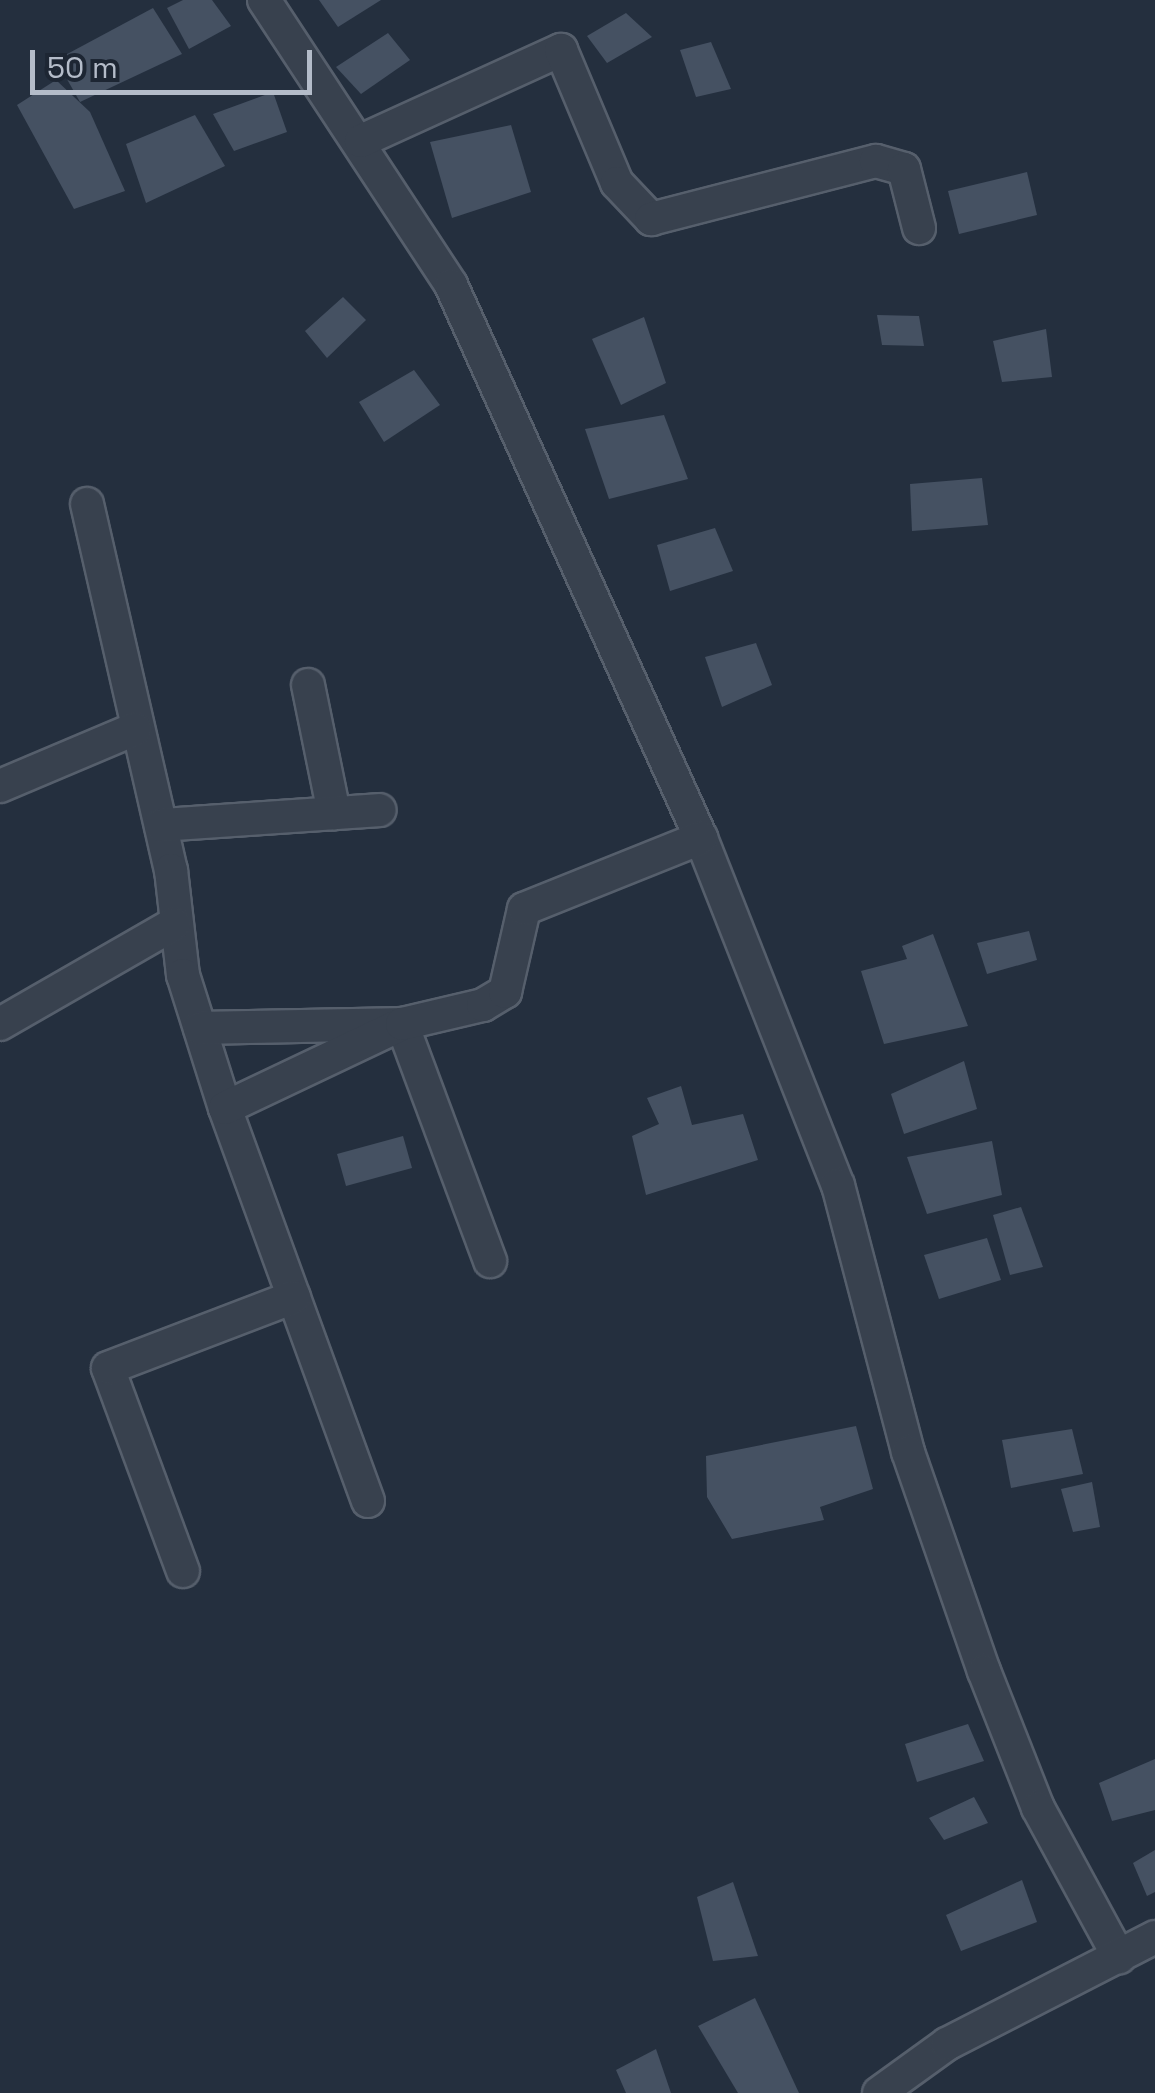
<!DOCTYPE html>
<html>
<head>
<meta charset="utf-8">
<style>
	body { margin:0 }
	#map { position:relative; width:1155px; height:2093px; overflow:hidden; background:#242f3e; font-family:"Space Grotesk",sans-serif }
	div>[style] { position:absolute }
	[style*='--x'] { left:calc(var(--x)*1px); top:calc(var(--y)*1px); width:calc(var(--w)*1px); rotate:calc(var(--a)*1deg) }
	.building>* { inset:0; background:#455162 }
	.roads { filter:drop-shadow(2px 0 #565f6c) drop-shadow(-2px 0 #565f6c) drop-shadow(0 2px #565f6c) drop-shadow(0 -2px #565f6c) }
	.street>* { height:32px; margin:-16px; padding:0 16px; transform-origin:16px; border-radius:16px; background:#38414e }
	span { translate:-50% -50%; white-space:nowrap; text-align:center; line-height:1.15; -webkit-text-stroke:8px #1d2633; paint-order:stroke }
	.scale { position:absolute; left:30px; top:50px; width:282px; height:45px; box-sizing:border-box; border:5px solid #b4bcc9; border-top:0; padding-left:12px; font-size:30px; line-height:35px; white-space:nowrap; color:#b4bcc9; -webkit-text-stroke:8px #1d2633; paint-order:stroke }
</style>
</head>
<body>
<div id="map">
	<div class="building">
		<div style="clip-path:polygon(183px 0,212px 0,231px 26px,189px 49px,167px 8px)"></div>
		<div style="clip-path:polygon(319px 0,381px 0,338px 27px)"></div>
		<div style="clip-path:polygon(153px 8px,182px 54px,80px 102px,56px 60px)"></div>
		<div style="clip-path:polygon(626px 13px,652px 37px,607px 63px,587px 36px)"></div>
		<div style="clip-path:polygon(388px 33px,410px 60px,361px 94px,336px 67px)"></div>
		<div style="clip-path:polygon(711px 42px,731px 89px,696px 97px,680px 50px)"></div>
		<div style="clip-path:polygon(56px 80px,90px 112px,125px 191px,74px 209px,17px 105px)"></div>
		<div style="clip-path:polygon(273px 92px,287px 132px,234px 151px,213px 114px)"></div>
		<div style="clip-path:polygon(195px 115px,225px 166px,146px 203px,126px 144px)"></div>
		<div style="clip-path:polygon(511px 125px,531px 192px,452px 218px,430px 142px)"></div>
		<div style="clip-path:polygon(1027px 172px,1037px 215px,959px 234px,948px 191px)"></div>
		<div style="clip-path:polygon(343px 297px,366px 320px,327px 358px,305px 331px)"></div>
		<div style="clip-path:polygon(877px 315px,919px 316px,924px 346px,882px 345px)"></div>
		<div style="clip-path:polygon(644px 317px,666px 383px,621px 405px,592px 339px)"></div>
		<div style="clip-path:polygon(1046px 329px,1052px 377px,1002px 382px,993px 341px)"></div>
		<div style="clip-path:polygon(414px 370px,440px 405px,384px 442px,359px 402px)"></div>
		<div style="clip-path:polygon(664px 415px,688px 479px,609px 499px,585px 429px)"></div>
		<div style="clip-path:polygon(982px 478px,988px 525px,912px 531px,910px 484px)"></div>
		<div style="clip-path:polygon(715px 528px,733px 571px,670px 591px,657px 545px)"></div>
		<div style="clip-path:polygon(756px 643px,772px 685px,722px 707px,705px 657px)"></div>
		<div style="clip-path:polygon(1029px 931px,1037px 960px,987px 974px,977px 943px)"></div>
		<div style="clip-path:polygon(933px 934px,968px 1026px,884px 1044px,861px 971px,907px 959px,902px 946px)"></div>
		<div style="clip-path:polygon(964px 1061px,977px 1109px,904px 1134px,891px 1094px)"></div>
		<div style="clip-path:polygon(681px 1086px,692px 1125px,743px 1114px,758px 1160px,646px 1195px,632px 1136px,659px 1124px,647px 1098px)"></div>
		<div style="clip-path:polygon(403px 1136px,412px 1168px,346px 1186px,337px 1154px)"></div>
		<div style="clip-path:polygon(992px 1141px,1002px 1195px,927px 1214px,907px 1157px)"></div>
		<div style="clip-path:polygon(1021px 1207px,1043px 1267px,1010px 1275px,993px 1215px)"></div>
		<div style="clip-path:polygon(987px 1238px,1001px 1280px,939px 1299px,924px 1255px)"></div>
		<div style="clip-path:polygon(856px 1426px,873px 1489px,820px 1507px,824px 1520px,732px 1539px,707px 1497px,706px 1456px)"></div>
		<div style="clip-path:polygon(1072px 1429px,1083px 1474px,1011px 1488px,1002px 1440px)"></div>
		<div style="clip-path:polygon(1092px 1482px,1100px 1527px,1073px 1532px,1061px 1489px)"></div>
		<div style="clip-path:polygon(968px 1724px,984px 1761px,917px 1782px,905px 1744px)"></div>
		<div style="clip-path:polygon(1155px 1759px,1155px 1810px,1112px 1821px,1099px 1783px)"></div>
		<div style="clip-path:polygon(974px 1797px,988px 1823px,944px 1840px,929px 1818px)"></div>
		<div style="clip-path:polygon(1155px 1850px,1155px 1892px,1147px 1896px,1133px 1863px)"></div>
		<div style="clip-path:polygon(1022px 1880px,1037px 1922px,961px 1951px,946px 1915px)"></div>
		<div style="clip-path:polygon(733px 1882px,758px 1956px,713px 1961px,697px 1897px)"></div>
		<div style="clip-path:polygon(755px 1998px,799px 2093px,738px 2093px,698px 2026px)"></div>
		<div style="clip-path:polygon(656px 2049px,671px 2093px,626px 2093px,616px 2070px)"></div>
	</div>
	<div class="roads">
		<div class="street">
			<div style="--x:264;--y:0;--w:341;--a:56.7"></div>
			<div style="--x:451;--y:285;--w:607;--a:65.67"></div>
			<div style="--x:701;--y:838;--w:373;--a:68.5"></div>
			<div style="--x:838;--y:1185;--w:276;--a:75.3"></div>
			<div style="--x:908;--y:1452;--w:232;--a:70.9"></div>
			<div style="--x:984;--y:1671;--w:147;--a:68.5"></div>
			<div style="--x:1038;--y:1808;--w:170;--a:61.5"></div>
			<div style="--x:361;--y:141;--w:220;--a:-24.5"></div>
			<div style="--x:561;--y:50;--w:144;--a:67.2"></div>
			<div style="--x:617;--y:183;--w:50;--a:46.6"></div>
			<div style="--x:651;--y:219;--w:232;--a:-14.5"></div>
			<div style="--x:876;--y:161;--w:29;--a:16"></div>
			<div style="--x:904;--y:169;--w:61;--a:75.7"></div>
			<div style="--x:87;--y:504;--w:376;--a:77.1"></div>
			<div style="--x:171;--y:870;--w:106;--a:83.5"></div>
			<div style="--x:183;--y:975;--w:139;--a:72.5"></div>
			<div style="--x:308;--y:685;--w:131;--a:78.5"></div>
			<div style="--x:0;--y:786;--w:147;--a:-22.9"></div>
			<div style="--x:161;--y:825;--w:219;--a:-3.9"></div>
			<div style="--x:0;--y:1024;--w:201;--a:-29.9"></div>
			<div style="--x:200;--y:1028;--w:202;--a:-1.1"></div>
			<div style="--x:402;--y:1024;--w:253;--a:69.6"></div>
			<div style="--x:368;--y:1501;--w:418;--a:-110"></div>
			<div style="--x:225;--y:1108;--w:196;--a:-25.4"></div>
			<div style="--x:402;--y:1024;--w:83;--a:-13.2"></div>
			<div style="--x:483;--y:1005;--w:26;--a:-31"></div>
			<div style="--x:505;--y:992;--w:85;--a:-77.1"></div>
			<div style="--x:524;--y:909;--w:191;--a:-21.9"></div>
			<div style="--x:183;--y:1571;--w:216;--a:-110.3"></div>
			<div style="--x:108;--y:1368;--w:199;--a:-20.9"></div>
			<div style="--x:879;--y:2093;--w:84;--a:-35.8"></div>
			<div style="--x:947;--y:2044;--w:234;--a:-27.2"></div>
		</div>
	</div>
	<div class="scale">50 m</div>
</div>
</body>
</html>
